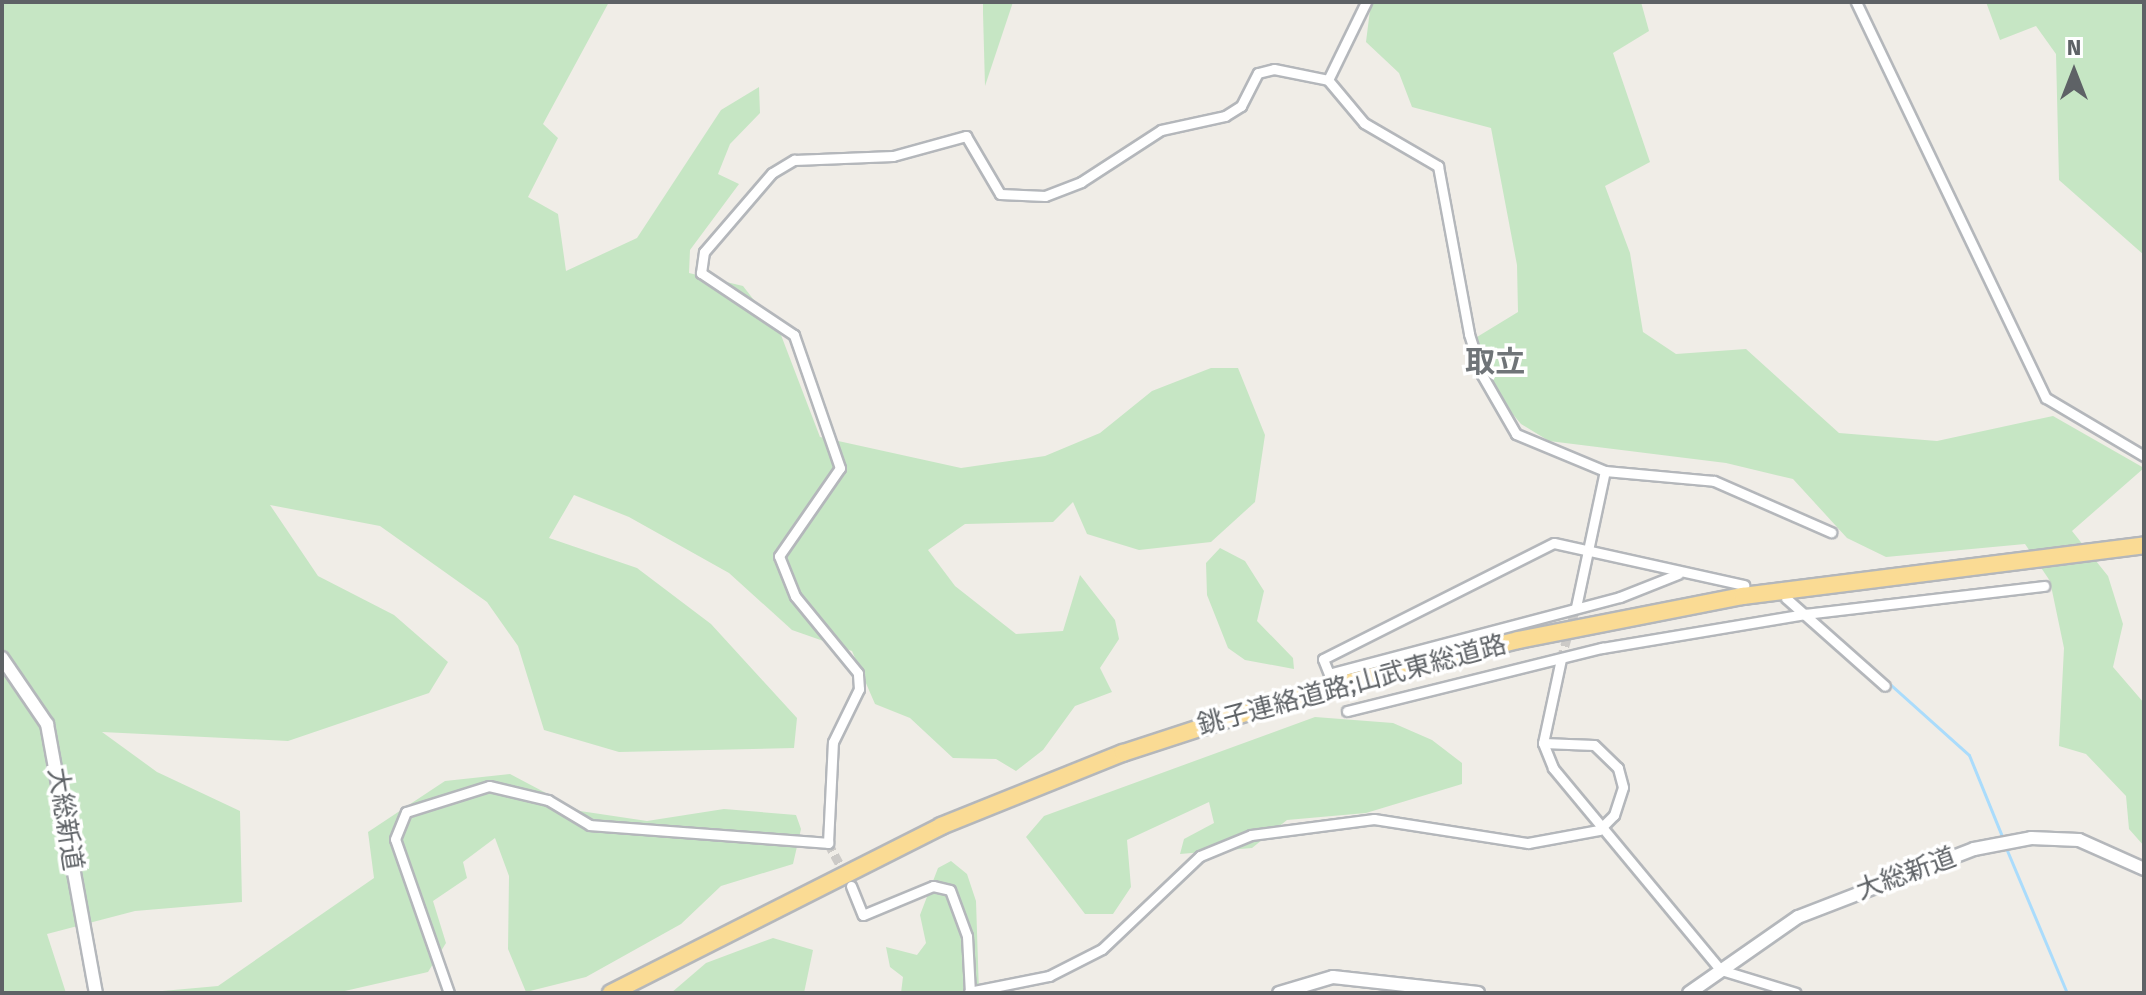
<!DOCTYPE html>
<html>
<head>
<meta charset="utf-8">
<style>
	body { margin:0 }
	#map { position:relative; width:2146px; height:995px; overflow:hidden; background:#f0ede7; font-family:"Fira Sans","Noto Sans JP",sans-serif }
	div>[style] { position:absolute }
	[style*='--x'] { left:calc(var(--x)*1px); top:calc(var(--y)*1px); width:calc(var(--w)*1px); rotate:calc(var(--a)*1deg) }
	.green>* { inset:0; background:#c6e6c4 }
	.stream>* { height:3px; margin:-1.5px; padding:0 1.5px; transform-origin:1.5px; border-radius:1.5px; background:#aadcfc }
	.street-tunnel>* { height:9px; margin-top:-4.5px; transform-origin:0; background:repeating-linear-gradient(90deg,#cccac7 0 9px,transparent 0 13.5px) }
	.roads { filter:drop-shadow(2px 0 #b4b7bb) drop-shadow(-2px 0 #b4b7bb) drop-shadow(0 2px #b4b7bb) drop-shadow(0 -2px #b4b7bb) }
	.street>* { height:9px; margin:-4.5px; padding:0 4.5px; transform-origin:4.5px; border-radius:4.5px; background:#fff }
	.secondary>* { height:12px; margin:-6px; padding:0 6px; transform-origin:6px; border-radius:6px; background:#fff }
	.highway>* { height:16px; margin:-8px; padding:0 8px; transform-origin:8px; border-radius:8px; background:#fadb94 }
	span { translate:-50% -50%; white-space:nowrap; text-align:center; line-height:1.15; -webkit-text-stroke:7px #fff; paint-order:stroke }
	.street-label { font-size:26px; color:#5e6266 }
	.quarter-label { font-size:30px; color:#6f7478; font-weight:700 }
	.frame { position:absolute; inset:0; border:4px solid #5e6266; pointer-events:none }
	.north { position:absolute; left:2034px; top:32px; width:80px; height:80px; -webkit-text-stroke:6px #fff; paint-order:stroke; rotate:0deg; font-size:22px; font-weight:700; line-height:32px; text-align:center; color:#5e6266 }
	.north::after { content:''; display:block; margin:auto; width:28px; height:36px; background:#5e6266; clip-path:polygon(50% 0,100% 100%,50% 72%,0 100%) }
</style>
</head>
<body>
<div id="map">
	<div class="green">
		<div style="clip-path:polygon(2px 2px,609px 2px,543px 124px,558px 138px,528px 197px,558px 214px,566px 271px,637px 238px,721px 110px,759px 87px,760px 113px,730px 144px,718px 174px,739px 184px,690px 250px,689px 273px,743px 286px,781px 335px,820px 437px,961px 468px,1045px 456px,1100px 433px,1152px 391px,1211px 368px,1238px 368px,1265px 435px,1255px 502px,1211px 542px,1139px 550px,1087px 534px,1073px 502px,1053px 522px,965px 524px,928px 550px,955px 586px,1016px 634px,1063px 631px,1080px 575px,1115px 620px,1119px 639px,1100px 668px,1112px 692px,1075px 706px,1043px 750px,1016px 771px,996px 759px,953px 758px,910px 718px,875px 704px,852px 651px,792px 630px,729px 573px,629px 517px,574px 495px,549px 538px,637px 568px,711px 624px,797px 718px,794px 748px,619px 752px,544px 730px,518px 646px,487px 602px,380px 526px,270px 505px,318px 576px,394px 615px,448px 662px,429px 693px,288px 741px,102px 732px,157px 772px,240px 811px,242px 902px,135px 911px,47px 934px,66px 993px,2px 993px)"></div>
		<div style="clip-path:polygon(983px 2px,1013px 2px,985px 86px,983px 13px)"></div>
		<div style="clip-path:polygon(1371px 2px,1641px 2px,1649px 31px,1613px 53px,1650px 162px,1605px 186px,1630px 253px,1643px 332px,1676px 354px,1746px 349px,1839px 433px,1937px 441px,2053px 416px,2144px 468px,2072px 531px,2108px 576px,2123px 624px,2113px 667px,2144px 703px,2144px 846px,2129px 829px,2126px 796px,2086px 754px,2059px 746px,2064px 648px,2050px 581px,2025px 544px,1886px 557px,1847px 538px,1793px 479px,1726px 463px,1549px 441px,1521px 424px,1496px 394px,1477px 337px,1518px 312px,1517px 265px,1491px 128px,1412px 107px,1399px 73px,1366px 42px)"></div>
		<div style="clip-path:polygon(1986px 2px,2144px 2px,2144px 255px,2059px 180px,2056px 54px,2036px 26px,2000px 40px)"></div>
		<div style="clip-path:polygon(1220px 548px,1245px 561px,1264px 591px,1257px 621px,1293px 658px,1294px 669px,1245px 660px,1228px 648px,1207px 595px,1206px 563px)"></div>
		<div style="clip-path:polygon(1315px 717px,1393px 723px,1432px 740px,1462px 763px,1462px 784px,1366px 813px,1287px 820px,1252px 848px,1180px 854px,1184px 839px,1214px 823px,1209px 802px,1127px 840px,1131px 887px,1113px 914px,1085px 914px,1026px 837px,1044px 816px)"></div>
		<div style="clip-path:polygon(510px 774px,580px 811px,647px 821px,724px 809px,796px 815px,801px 829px,793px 864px,721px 886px,681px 924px,586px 977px,526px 992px,508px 949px,509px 876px,495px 838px,463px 862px,467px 878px,433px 901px,446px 943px,428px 972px,336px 993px,140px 993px,218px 986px,374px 878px,368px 832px,445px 781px)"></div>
		<div style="clip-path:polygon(951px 861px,967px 874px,976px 901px,979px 993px,901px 993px,903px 977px,890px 967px,886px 947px,917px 955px,926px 943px,920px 915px,938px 868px)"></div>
		<div style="clip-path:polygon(773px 938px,813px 950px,804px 993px,671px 993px,706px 963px)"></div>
	</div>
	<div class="stream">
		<div style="--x:1790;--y:595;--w:24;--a:42"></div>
		<div style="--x:1814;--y:616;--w:208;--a:41.9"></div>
		<div style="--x:1969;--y:755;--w:93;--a:67.9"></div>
		<div style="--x:2006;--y:848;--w:157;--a:67.2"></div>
	</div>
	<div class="street-tunnel">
		<div style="--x:1561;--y:659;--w:54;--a:-73.9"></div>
		<div style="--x:828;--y:843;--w:38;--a:61"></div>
	</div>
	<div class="roads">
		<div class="street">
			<div style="--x:1856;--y:2;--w:439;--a:64.4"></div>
			<div style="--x:2046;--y:398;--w:114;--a:30.6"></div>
			<div style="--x:1328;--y:80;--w:87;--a:-64"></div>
			<div style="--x:1678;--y:574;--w:62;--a:158.4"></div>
			<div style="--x:1620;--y:597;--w:301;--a:165.2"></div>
			<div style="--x:1329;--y:674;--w:16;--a:-112"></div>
			<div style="--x:1323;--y:659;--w:258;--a:-26.7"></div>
			<div style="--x:1554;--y:543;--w:195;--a:12.5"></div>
			<div style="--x:1786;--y:598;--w:132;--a:41.6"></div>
			<div style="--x:1576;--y:607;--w:139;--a:-78"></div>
			<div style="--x:1561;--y:659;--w:86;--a:102.1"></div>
			<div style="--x:1543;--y:743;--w:27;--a:68"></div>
			<div style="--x:1553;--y:768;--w:263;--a:50.3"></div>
			<div style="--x:1721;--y:970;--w:78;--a:17"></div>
			<div style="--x:1347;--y:711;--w:263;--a:-13.9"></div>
			<div style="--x:1602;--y:648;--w:206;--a:-9.5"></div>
			<div style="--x:1805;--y:614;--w:241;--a:-6.7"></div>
			<div style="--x:851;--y:886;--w:31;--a:68"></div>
			<div style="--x:863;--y:915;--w:76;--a:-22.5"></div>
			<div style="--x:933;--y:886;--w:17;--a:13"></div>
			<div style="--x:950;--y:890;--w:49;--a:69.7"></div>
			<div style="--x:967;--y:936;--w:57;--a:87"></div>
			<div style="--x:969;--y:992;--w:82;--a:-11.3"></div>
			<div style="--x:1049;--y:976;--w:59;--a:-27"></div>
			<div style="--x:1102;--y:949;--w:135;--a:-43.5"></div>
			<div style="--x:1200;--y:856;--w:55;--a:-22.4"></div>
			<div style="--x:1251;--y:835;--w:124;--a:-7.4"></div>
			<div style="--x:1374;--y:819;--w:156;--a:8.9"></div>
			<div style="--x:1528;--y:843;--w:72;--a:-10.4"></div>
			<div style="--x:1599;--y:830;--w:21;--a:-45"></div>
			<div style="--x:1614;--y:815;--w:29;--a:-72"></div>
			<div style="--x:1623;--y:787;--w:20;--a:-105"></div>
			<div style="--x:1618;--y:768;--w:33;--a:-136"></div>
			<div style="--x:1594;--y:745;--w:51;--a:-177.8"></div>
			<div style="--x:449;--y:993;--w:163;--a:-109.3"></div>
			<div style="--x:395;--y:839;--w:29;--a:-68"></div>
			<div style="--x:406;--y:812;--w:87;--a:-17.4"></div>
			<div style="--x:489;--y:786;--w:61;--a:13.3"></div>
			<div style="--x:548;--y:800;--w:49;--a:30.8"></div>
			<div style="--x:590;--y:825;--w:239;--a:4.3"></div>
			<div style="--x:828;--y:843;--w:101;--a:-87.2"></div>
			<div style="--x:833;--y:742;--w:59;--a:-63.9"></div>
			<div style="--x:859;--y:689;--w:16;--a:-94"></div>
			<div style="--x:858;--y:673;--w:99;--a:-129.3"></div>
			<div style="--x:795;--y:596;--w:43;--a:-111.8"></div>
			<div style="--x:779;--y:556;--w:107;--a:-55.3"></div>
			<div style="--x:840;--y:468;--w:141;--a:-109.1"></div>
			<div style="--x:794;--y:335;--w:112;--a:-146.3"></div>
			<div style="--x:701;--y:273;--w:21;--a:-82"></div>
			<div style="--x:704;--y:252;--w:104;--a:-49.3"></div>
			<div style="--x:772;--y:173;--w:26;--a:-31"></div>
			<div style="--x:794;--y:160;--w:99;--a:-2.3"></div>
			<div style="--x:893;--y:156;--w:76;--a:-15.3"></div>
			<div style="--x:966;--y:136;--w:67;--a:59.6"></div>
			<div style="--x:1000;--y:194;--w:45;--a:2.5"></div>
			<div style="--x:1045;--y:196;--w:39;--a:-21"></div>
			<div style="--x:1081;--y:182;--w:95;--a:-33"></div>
			<div style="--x:1161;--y:130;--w:66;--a:-12.3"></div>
			<div style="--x:1225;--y:116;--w:19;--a:-32"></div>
			<div style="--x:1241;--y:106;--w:37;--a:-63"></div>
			<div style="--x:1258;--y:73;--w:16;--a:-14"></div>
			<div style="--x:1274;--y:69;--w:55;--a:11.5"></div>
			<div style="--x:1328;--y:80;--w:56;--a:50.1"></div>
			<div style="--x:1364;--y:123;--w:86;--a:30.2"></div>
			<div style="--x:1438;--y:166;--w:171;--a:79.5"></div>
			<div style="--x:1469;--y:334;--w:43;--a:72.4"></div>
			<div style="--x:1482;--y:375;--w:68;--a:60"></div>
			<div style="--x:1516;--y:434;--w:96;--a:22.6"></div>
			<div style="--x:1605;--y:471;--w:109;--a:5.2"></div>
			<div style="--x:1714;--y:481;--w:128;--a:23.6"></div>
		</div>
		<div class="secondary">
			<div style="--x:2;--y:658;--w:80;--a:55.7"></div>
			<div style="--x:47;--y:724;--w:273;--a:79.7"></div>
			<div style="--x:1279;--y:993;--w:56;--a:-16.5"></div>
			<div style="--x:1333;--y:977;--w:146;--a:6.3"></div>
			<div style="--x:1689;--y:993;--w:133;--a:-34.9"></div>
			<div style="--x:1798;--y:917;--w:189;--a:-21.1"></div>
			<div style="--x:1974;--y:849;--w:58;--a:-10.9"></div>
			<div style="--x:2031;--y:838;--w:48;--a:2.4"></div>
			<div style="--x:2079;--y:840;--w:71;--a:24"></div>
		</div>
		<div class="highway">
			<div style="--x:611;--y:993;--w:370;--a:-26.8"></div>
			<div style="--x:941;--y:826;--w:196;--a:-21.9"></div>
			<div style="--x:1123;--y:753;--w:197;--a:-18.1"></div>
			<div style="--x:1310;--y:692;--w:214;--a:-14"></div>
			<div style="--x:1518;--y:640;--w:229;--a:-11.1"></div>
			<div style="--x:1743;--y:596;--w:404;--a:-7.2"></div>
		</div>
	</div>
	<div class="street-label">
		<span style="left:1352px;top:685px;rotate:-15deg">銚子連絡道路;山武東総道路</span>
		<span style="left:65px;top:819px;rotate:81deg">大総新道</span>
		<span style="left:1906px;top:874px;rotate:-20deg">大総新道</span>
	</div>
	<div class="quarter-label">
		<span style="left:1495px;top:362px">取立</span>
	</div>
	<div class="frame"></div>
	<div class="north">N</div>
</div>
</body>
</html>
